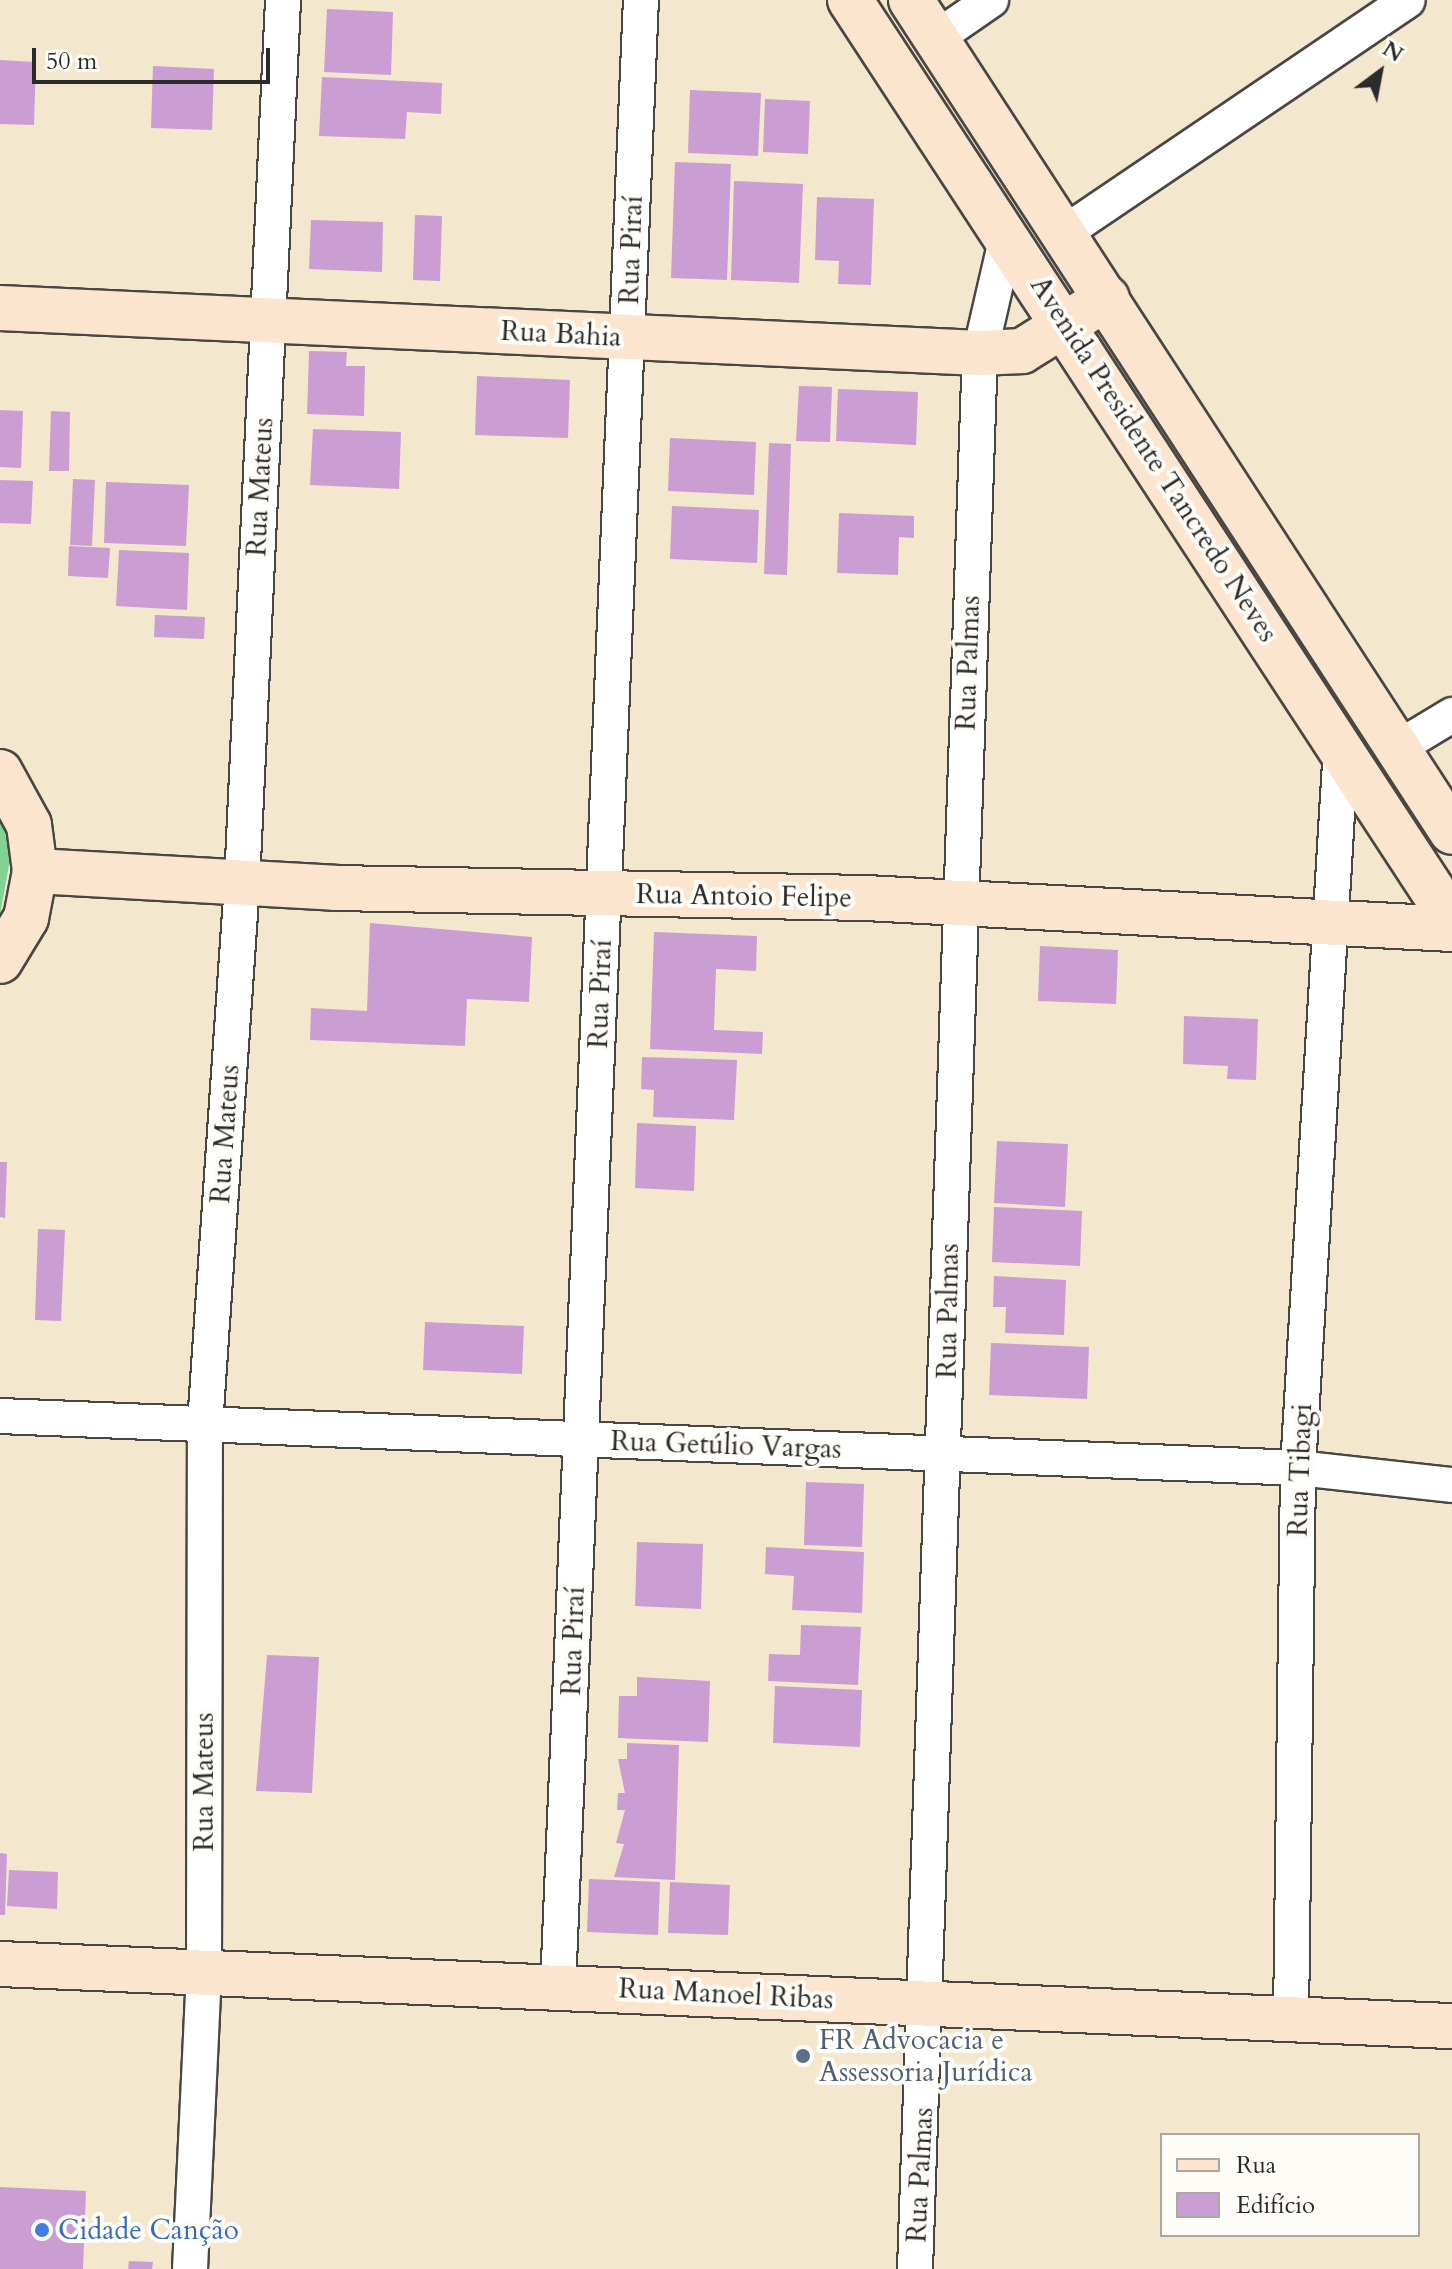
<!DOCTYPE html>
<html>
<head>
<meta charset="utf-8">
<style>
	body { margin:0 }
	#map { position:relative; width:1452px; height:2269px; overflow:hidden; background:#f3e7ce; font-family:Cardo,serif }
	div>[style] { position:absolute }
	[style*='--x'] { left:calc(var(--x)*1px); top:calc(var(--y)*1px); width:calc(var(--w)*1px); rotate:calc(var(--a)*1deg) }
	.green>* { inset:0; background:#82d293 }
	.building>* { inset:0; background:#cb9ed3 }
	.roads { filter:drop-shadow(2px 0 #494743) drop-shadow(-2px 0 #494743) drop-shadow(0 2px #494743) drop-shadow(0 -2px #494743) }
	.street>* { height:34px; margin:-17px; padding:0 17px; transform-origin:17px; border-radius:17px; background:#fff }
	.secondary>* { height:44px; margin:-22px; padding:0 22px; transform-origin:22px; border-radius:22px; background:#fce5cf }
	.dots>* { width:22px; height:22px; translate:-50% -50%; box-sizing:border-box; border:4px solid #fdfcf7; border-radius:50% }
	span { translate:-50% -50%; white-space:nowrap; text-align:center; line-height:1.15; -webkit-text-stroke:8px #fdfcf7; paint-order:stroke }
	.street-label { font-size:28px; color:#2b2b2b }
	.service-label { font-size:28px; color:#4e5e75 }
	.left { translate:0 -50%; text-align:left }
	.shop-label { font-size:28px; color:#366cbe }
	.legend { position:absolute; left:1160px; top:2133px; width:260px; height:104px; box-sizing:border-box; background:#fdfcf7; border:2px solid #a9a8a5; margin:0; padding:10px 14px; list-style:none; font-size:24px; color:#2b2b2b }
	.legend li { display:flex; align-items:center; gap:16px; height:40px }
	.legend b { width:40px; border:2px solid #a9a8a5 }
	.north { position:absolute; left:1340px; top:32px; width:80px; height:80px; -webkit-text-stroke:6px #fdfcf7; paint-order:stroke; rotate:32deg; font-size:22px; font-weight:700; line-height:32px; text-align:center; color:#2b2b2b }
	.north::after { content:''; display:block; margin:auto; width:28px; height:36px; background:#2b2b2b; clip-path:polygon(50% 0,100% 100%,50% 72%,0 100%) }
	.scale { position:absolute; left:32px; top:48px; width:238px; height:36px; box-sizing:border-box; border:4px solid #2b2b2b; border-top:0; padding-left:10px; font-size:24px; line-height:28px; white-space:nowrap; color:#2b2b2b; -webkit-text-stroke:6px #fdfcf7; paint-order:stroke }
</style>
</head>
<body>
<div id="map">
	<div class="green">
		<div style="clip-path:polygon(0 815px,11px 854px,0 915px)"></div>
	</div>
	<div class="building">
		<div style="clip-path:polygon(327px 9px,393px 12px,391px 75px,324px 72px)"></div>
		<div style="clip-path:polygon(0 60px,36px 62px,34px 125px,0 124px)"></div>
		<div style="clip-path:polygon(153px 66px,214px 69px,212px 130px,151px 128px)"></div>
		<div style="clip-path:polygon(322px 77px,442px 83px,441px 114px,407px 112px,405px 139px,319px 136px)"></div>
		<div style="clip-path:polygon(690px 90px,761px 93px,758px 156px,688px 153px)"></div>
		<div style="clip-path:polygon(765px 99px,810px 101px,808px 154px,763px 152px)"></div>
		<div style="clip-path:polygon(675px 162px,731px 164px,727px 280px,671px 278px)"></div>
		<div style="clip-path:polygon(734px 181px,803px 184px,799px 283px,731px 280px)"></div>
		<div style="clip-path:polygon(817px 197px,874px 199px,871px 285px,838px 284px,839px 261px,815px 260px)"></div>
		<div style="clip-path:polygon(415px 215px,442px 216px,440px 281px,413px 280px)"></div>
		<div style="clip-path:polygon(311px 220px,383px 222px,382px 272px,309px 269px)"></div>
		<div style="clip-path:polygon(309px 351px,347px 352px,346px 366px,365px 366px,364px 416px,307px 414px)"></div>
		<div style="clip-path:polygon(477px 376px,570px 380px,568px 438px,475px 435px)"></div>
		<div style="clip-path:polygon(799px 386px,832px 387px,830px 442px,796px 441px)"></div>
		<div style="clip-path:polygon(838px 389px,918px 392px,916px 445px,836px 441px)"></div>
		<div style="clip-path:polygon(0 410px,23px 411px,21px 468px,0 467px)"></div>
		<div style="clip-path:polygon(51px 411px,70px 412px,69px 471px,49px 471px)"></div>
		<div style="clip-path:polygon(313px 429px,401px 432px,399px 489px,310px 485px)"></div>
		<div style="clip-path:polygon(670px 438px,756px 442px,754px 495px,668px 491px)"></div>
		<div style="clip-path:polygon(769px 443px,791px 444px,787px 575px,764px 574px)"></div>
		<div style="clip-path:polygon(73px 479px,95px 480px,92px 546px,70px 545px)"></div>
		<div style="clip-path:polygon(0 480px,33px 481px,31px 524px,0 523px)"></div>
		<div style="clip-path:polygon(106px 482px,189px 485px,186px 546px,104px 543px)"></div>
		<div style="clip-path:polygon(672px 506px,759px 510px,757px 563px,670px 559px)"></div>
		<div style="clip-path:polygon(839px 513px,914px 516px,914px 538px,899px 537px,898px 575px,837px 573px)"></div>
		<div style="clip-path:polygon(69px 546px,110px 548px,108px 578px,68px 576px)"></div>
		<div style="clip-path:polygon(119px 550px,189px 553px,187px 610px,116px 606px)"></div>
		<div style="clip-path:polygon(155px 615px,205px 617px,204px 639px,154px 637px)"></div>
		<div style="clip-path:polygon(370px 923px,532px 937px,529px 1002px,467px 999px,465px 1046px,310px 1040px,311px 1008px,367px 1011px)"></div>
		<div style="clip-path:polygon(654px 932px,757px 936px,756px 971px,716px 969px,714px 1030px,763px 1032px,762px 1054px,650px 1049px)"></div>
		<div style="clip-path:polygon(1040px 946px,1118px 950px,1116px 1004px,1038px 1001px)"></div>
		<div style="clip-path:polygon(1184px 1016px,1258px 1019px,1256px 1080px,1227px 1079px,1228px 1066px,1183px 1064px)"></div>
		<div style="clip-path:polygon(642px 1057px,737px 1060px,734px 1120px,653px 1117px,654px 1090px,641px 1089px)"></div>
		<div style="clip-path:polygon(637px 1123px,696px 1126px,694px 1191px,635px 1188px)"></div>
		<div style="clip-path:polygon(997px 1141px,1068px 1144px,1065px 1207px,994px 1203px)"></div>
		<div style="clip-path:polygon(0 1162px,7px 1162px,5px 1218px,0 1217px)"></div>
		<div style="clip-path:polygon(994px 1207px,1082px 1211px,1080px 1266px,992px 1262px)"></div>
		<div style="clip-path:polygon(38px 1229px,65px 1230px,61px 1321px,35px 1320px)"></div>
		<div style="clip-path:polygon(994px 1276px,1066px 1280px,1064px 1335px,1005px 1333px,1006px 1307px,993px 1307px)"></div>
		<div style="clip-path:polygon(425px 1322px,524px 1326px,522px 1374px,423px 1370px)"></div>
		<div style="clip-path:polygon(991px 1343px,1089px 1347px,1087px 1399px,989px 1395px)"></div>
		<div style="clip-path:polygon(806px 1482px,864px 1484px,862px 1547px,804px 1545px)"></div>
		<div style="clip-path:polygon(637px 1542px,703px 1544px,701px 1609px,635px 1606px)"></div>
		<div style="clip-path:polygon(766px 1547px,864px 1552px,862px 1613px,792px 1610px,794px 1576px,765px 1574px)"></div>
		<div style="clip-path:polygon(801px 1625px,861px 1627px,858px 1685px,768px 1681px,769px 1654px,800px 1655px)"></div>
		<div style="clip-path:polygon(267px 1655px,319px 1657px,312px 1793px,256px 1791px)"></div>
		<div style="clip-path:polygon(637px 1677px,710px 1681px,708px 1742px,618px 1738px,619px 1696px,637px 1696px)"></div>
		<div style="clip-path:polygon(775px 1686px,862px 1690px,860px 1747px,773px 1743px)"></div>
		<div style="clip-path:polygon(627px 1743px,679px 1745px,675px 1880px,614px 1877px,624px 1844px,616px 1843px,625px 1810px,617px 1810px,618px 1793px,625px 1793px,618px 1759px,627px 1759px)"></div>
		<div style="clip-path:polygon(0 1853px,7px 1854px,5px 1915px,0 1915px)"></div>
		<div style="clip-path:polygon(9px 1870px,58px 1872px,57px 1909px,7px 1906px)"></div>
		<div style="clip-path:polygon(589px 1879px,660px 1882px,658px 1935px,587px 1932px)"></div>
		<div style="clip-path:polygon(670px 1882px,730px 1885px,728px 1935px,668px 1933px)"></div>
		<div style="clip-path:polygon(0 2187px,86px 2191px,83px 2269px,0 2269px)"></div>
		<div style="clip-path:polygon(129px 2261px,153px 2262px,152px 2269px,128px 2269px)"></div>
	</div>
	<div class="roads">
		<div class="street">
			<div style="--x:936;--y:38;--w:67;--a:-34.6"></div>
			<div style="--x:1064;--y:233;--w:415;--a:-34.1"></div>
			<div style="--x:1399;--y:747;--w:62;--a:-31.1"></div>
			<div style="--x:0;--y:1416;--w:1299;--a:2.29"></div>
			<div style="--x:1298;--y:1468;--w:155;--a:6.3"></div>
			<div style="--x:558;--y:1987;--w:1989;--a:-87.61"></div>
			<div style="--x:1291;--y:2019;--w:551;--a:-89.27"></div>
			<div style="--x:1298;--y:1468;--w:722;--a:-86.59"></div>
			<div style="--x:190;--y:2269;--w:297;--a:-87.3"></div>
			<div style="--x:204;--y:1972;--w:547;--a:-89.9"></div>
			<div style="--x:205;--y:1425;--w:543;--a:-86.09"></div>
			<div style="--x:242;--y:883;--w:884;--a:-87.34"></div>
			<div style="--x:915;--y:2269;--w:1917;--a:-88.06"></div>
			<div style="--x:980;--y:353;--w:120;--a:-77"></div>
		</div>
		<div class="secondary">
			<div style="--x:850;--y:0;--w:1099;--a:56.8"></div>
			<div style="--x:911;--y:0;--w:992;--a:56.97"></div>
			<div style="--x:0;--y:308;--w:981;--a:2.63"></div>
			<div style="--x:980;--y:353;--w:42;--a:-2.7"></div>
			<div style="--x:1022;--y:351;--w:100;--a:-31.9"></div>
			<div style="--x:0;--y:772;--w:60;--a:61.3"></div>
			<div style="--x:29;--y:825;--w:46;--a:82.6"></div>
			<div style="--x:35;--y:871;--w:48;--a:100.8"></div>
			<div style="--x:26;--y:918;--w:50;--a:121.2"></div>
			<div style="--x:35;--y:871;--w:300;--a:3.2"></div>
			<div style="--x:335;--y:888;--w:531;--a:1.08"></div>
			<div style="--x:866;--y:898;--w:587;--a:3.03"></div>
			<div style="--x:0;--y:1964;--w:1453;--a:2.45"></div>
		</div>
	</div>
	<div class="dots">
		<div style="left:803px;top:2056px;background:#5c6f8a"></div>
		<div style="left:42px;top:2230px;background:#3f7fe0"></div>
	</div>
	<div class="street-label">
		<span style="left:631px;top:250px;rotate:-88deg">Rua Piraí</span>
		<span style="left:561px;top:334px;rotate:3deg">Rua Bahia</span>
		<span style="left:1154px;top:459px;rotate:57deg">Avenida Presidente Tancredo Neves</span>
		<span style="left:260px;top:487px;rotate:-87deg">Rua Mateus</span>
		<span style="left:968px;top:663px;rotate:-88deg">Rua Palmas</span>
		<span style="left:744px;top:896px;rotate:1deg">Rua Antoio Felipe</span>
		<span style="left:600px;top:994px;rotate:-88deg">Rua Piraí</span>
		<span style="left:225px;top:1134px;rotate:-86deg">Rua Mateus</span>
		<span style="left:948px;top:1311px;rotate:-89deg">Rua Palmas</span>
		<span style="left:726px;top:1445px;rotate:2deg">Rua Getúlio Vargas</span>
		<span style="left:1300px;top:1470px;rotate:-88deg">Rua Tibagi</span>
		<span style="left:573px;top:1641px;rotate:-88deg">Rua Piraí</span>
		<span style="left:204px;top:1782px;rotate:-90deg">Rua Mateus</span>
		<span style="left:726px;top:1994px;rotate:3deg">Rua Manoel Ribas</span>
		<span style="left:920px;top:2175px;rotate:-87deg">Rua Palmas</span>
	</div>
	<div class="service-label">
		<span class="left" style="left:819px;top:2056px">FR Advocacia e<br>Assessoria Jurídica</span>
	</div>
	<div class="shop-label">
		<span class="left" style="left:58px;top:2230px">Cidade Canção</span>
	</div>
	<ul class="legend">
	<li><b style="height:10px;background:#fce5cf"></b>Rua</li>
	<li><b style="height:22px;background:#cb9ed3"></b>Edifício</li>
	</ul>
	<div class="north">N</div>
	<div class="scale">50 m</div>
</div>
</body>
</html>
